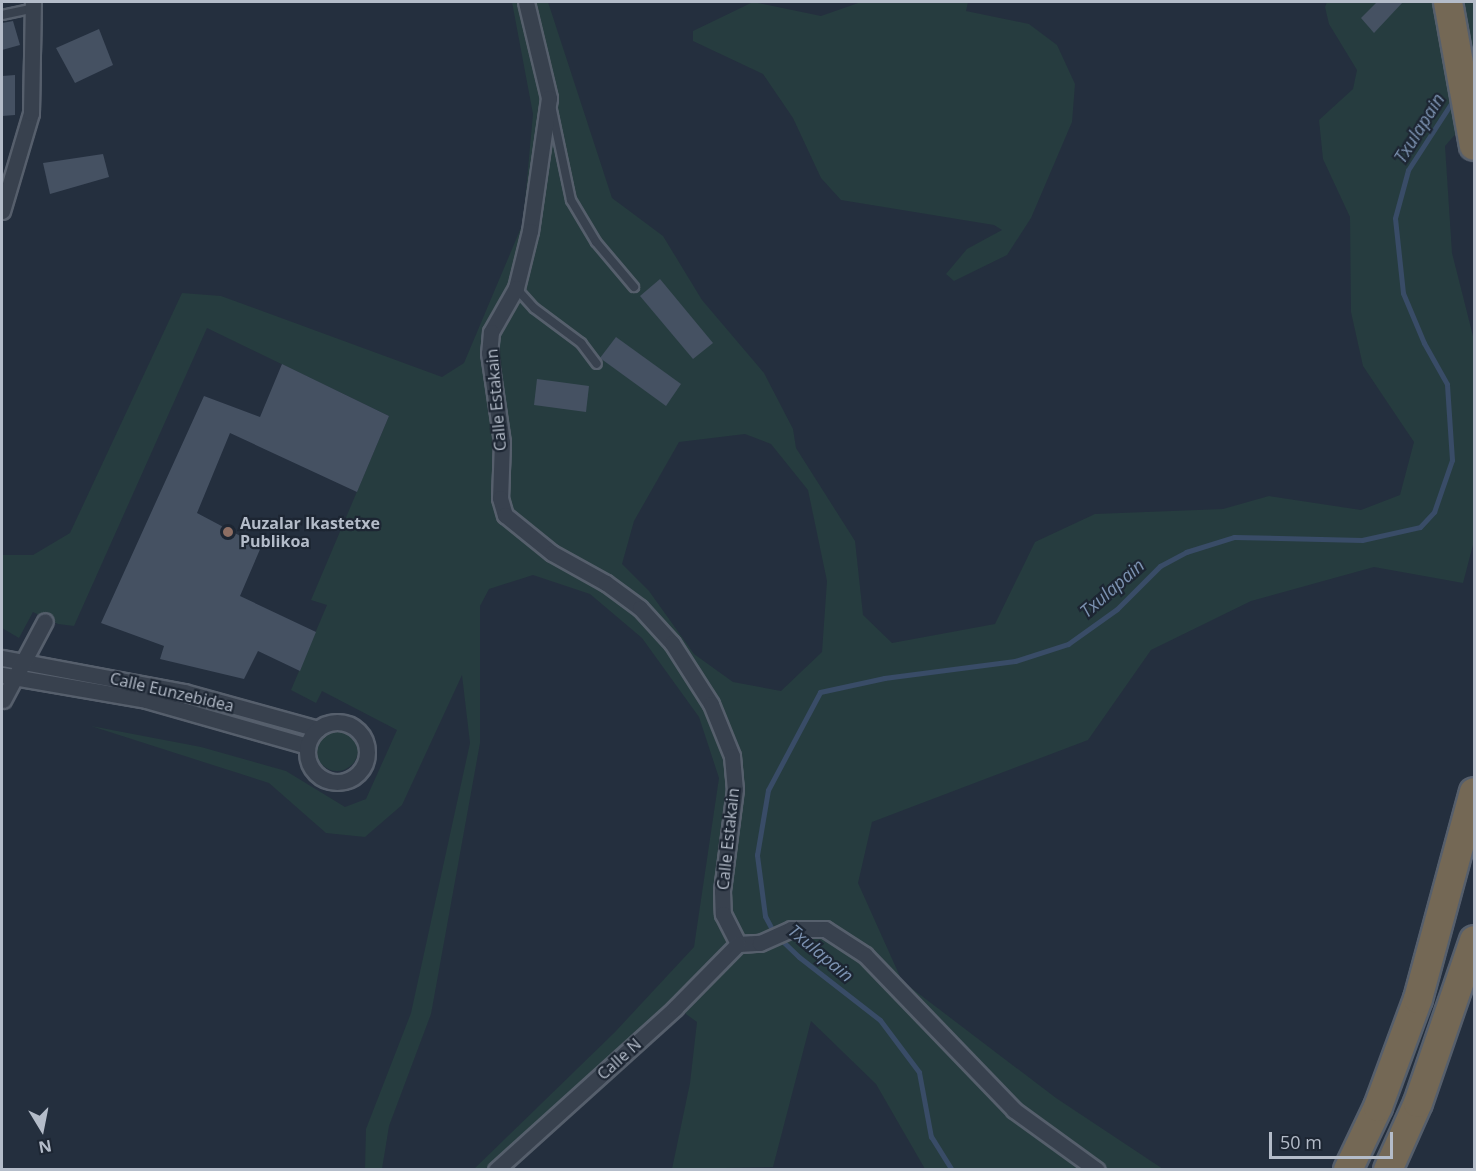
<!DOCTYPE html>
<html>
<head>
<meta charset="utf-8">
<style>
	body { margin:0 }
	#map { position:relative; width:1476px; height:1171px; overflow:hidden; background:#242f3e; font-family:"Open Sans",sans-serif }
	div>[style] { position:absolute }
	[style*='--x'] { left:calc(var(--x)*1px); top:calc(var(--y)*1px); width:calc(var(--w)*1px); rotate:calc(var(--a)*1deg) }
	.green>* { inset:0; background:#263c3f }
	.round { border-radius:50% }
	.stream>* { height:5px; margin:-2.5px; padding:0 2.5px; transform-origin:2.5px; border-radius:2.5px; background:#394c67 }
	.building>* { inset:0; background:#455162 }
	.roads { filter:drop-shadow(2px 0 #565f6c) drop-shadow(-2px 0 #565f6c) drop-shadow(0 2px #565f6c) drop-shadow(0 -2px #565f6c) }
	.lane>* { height:8px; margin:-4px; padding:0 4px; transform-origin:4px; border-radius:4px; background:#38414e }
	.street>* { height:15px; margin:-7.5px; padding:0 7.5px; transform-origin:7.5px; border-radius:7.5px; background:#38414e }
	.street>.ring { margin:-7.5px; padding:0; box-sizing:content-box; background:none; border:15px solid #38414e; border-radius:50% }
	.highway>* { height:28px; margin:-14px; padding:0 14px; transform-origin:14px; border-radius:14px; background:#746855 }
	.dots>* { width:16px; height:16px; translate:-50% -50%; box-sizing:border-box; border:3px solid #1d2633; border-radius:50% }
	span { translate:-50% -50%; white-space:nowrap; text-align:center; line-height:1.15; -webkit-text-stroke:4.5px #1d2633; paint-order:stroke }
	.street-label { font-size:16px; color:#b4bcc9 }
	.poi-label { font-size:16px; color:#b4bcc9; font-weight:700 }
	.left { translate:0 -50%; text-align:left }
	.water-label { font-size:18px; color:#7c92b1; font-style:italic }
	.frame { position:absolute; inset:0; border:3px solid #b4bcc9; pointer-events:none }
	.north { position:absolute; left:12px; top:1099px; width:60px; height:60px; -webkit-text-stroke:4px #1d2633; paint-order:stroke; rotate:170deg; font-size:16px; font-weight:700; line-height:24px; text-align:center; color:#b4bcc9 }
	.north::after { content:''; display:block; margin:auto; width:21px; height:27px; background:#b4bcc9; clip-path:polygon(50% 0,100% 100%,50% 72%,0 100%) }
	.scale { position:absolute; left:1269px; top:1132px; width:124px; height:27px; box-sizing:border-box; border:3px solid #b4bcc9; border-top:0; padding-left:8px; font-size:18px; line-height:21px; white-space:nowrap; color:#b4bcc9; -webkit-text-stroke:4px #1d2633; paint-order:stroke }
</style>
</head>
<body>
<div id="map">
	<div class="green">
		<div style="clip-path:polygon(evenodd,512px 2px,548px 2px,612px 198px,663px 236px,702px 300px,764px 373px,793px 429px,796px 448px,855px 541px,863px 615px,892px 643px,995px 624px,1035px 542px,1095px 514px,1223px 509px,1269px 496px,1361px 510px,1400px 495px,1414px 442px,1363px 366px,1351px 312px,1350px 217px,1323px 159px,1319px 120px,1353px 89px,1357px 70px,1329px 24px,1325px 7px,1327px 2px,1474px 2px,1474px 113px,1445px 146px,1452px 253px,1474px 340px,1474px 541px,1463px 583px,1374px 567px,1251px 601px,1151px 650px,1088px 740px,872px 822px,858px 883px,902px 981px,1056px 1098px,1163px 1169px,925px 1169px,876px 1084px,811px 1021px,773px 1167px,672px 1169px,690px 1083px,697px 1022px,679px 1009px,509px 1169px,474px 1169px,615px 1032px,694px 947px,719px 778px,699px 717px,642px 638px,590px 594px,533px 575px,489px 589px,480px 606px,480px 743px,431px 1014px,389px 1126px,382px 1169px,365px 1169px,366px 1129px,411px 1013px,470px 743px,462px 675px,402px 805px,365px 837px,326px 833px,269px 783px,91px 726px,201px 747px,286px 771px,345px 807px,366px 799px,397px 730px,322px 691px,316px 703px,291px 690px,327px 605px,311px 600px,389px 416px,207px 328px,74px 626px,58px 624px,33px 612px,19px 638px,2px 628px,2px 555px,33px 555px,70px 533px,182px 293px,221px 296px,442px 377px,464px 363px,523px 223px,533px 114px,512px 2px,745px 434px,771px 444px,808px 490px,827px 581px,822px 652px,781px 691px,733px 682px,694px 654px,649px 591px,622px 564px,634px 521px,679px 442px,745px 434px)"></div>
		<div style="clip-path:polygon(753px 2px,821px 16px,861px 2px,968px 2px,966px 11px,1029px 24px,1057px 45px,1075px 84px,1072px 122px,1031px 218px,1007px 255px,954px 281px,946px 274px,967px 249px,1002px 230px,994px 225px,841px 200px,821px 178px,793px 118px,763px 74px,693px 41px,693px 31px)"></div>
		<div class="round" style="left:316px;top:729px;width:42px;height:42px"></div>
	</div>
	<div class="stream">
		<div style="--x:952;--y:1170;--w:39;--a:-122"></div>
		<div style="--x:931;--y:1137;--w:66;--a:-100.5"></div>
		<div style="--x:919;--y:1072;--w:65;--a:-126.9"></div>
		<div style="--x:880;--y:1020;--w:103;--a:-142.1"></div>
		<div style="--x:799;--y:957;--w:35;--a:-136"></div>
		<div style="--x:774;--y:933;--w:19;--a:-118"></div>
		<div style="--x:765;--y:916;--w:62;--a:-97.5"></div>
		<div style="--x:757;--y:855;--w:66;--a:-80.4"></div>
		<div style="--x:768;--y:790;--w:111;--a:-62"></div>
		<div style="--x:820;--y:692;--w:66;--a:-12.3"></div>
		<div style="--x:884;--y:678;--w:132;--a:-7.4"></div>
		<div style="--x:1015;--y:661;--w:56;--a:-17.8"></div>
		<div style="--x:1068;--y:644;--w:60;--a:-35.5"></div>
		<div style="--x:1117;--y:609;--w:61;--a:-45"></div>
		<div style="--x:1160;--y:566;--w:30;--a:-28"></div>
		<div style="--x:1186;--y:552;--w:50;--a:-17.4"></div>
		<div style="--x:1234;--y:537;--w:128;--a:1.3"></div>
		<div style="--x:1362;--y:540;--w:59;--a:-12.6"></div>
		<div style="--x:1420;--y:527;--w:21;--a:-47"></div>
		<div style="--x:1434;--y:512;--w:55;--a:-70.9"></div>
		<div style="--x:1452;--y:460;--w:76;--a:-93.8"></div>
		<div style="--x:1447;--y:384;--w:47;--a:-119.3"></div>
		<div style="--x:1424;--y:343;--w:54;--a:-112.8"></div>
		<div style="--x:1403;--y:293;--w:75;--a:-96.1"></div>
		<div style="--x:1395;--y:218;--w:50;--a:-74.8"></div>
		<div style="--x:1408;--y:170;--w:85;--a:-57.1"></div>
	</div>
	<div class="building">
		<div style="clip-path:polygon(1377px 2px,1403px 2px,1374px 33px,1361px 18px)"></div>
		<div style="clip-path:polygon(13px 21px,20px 45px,2px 50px,2px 23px)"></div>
		<div style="clip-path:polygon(99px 29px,113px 65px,75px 83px,56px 48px)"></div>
		<div style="clip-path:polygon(15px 75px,15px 115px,2px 116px,2px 76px)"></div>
		<div style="clip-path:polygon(103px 154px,109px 177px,50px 194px,43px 163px)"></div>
		<div style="clip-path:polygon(660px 279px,713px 343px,693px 359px,640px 296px)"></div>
		<div style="clip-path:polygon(616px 337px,681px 384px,666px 406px,600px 358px)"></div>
		<div style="clip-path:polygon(282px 364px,389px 416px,357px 492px,230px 433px,197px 513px,261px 547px,240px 596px,316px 632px,300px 671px,258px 651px,244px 679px,160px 659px,164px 646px,101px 623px,204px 396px,260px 417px)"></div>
		<div style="clip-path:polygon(537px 379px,589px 386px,586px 412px,534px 405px)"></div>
	</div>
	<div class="roads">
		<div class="lane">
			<div style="--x:2;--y:15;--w:30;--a:-12"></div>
			<div style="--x:552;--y:110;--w:92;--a:78.1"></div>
			<div style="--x:571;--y:200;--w:49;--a:59.2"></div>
			<div style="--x:596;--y:242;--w:59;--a:49.8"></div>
			<div style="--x:516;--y:288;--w:27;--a:48"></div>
			<div style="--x:534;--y:308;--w:59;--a:36.7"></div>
			<div style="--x:581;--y:343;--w:26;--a:53"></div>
		</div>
		<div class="street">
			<div style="--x:526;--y:2;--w:99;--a:76.5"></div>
			<div style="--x:549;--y:98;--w:134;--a:98.1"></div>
			<div style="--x:530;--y:231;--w:59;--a:103.8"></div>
			<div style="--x:516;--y:288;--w:51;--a:119.6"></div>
			<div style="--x:491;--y:332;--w:21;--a:95"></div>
			<div style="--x:489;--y:353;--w:90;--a:81.7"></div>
			<div style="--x:502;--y:442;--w:56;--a:92"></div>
			<div style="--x:500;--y:498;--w:18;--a:74"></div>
			<div style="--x:505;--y:515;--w:60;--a:39"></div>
			<div style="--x:552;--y:553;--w:62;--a:29.1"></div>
			<div style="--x:606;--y:583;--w:42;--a:36.3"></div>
			<div style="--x:640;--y:608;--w:47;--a:47.6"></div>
			<div style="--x:672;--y:643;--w:72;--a:57.4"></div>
			<div style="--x:711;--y:704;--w:56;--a:68"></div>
			<div style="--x:732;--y:756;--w:33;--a:85"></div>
			<div style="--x:735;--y:789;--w:103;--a:97.3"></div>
			<div style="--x:722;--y:891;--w:23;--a:88"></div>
			<div style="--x:723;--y:914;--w:34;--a:63"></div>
			<div style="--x:738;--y:944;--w:22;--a:-3"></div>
			<div style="--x:760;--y:943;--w:34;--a:-24"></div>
			<div style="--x:791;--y:929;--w:34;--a:0"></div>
			<div style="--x:825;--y:929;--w:48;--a:33"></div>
			<div style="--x:865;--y:955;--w:215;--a:46.1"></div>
			<div style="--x:1014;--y:1110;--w:102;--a:35.9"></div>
			<div style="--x:2;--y:211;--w:102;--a:-73.5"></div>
			<div style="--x:31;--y:113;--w:111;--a:-89"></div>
			<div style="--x:2;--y:658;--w:185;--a:10.6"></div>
			<div style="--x:184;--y:692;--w:139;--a:15.4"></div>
			<div style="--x:2;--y:675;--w:146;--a:9.8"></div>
			<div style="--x:146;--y:700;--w:167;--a:15.9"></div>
			<div style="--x:3;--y:700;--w:89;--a:-62"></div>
			<div class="ring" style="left:307px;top:722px;width:45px;height:45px"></div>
			<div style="--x:496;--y:1170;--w:241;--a:-42.1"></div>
			<div style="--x:675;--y:1008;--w:90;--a:-45.5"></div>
		</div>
		<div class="highway">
			<div style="--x:1448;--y:2;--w:146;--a:79.8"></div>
			<div style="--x:1348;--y:1170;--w:70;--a:-64.5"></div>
			<div style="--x:1378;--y:1107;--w:115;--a:-69.7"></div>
			<div style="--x:1418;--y:999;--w:214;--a:-74.9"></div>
			<div style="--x:1388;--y:1170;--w:73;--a:-65.9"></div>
			<div style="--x:1418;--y:1103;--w:172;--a:-71"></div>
		</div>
	</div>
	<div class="dots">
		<div style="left:228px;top:532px;background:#8d6e63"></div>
	</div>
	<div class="street-label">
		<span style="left:496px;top:400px;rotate:-95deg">Calle Estakain</span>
		<span style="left:172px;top:692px;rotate:13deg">Calle Eunzebidea</span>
		<span style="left:728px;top:839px;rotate:-84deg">Calle Estakain</span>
		<span style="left:619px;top:1059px;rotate:-42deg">Calle N</span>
	</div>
	<div class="poi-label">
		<span class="left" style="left:240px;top:532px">Auzalar Ikastetxe<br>Publikoa</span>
	</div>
	<div class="water-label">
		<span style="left:1419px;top:128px;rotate:-58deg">Txulapain</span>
		<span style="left:1112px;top:588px;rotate:-41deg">Txulapain</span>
		<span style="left:821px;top:953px;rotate:40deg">Txulapain</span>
	</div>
	<div class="frame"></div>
	<div class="north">N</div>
	<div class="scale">50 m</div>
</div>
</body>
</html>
